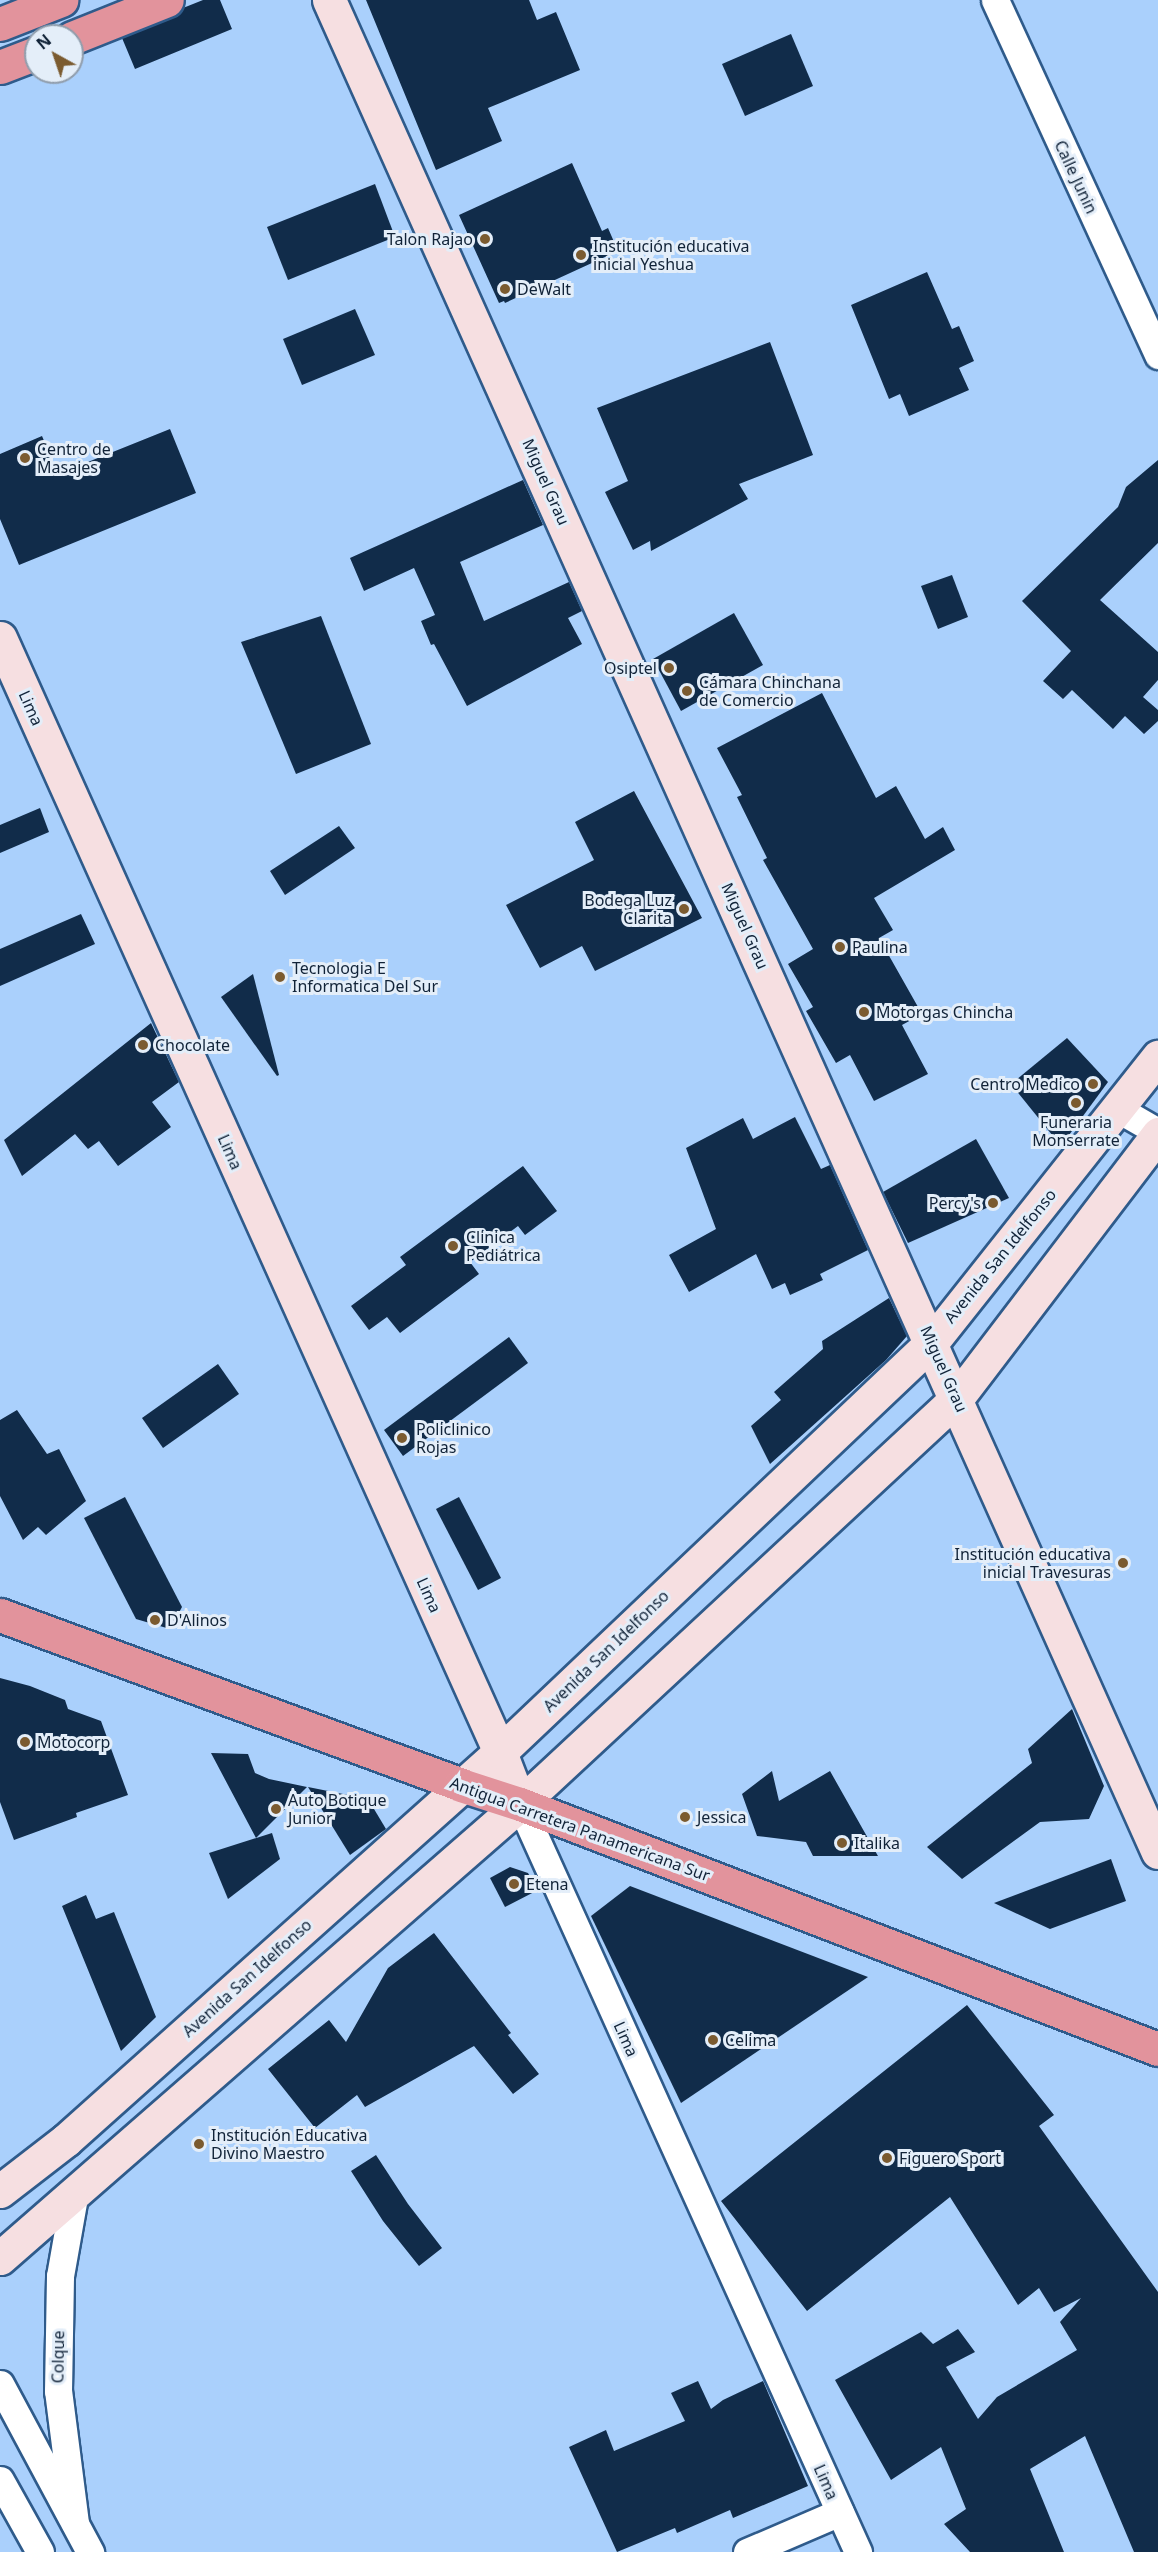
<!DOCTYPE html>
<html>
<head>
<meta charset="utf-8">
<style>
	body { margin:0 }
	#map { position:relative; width:1158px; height:2552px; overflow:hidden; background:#aad0fc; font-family:"Noto Sans",sans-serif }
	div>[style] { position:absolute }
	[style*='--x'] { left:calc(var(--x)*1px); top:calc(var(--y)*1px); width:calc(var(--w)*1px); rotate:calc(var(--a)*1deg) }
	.building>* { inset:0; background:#112c4a }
	.roads { filter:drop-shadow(2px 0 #2f5b8b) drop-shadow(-2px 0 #2f5b8b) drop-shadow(0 2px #2f5b8b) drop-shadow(0 -2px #2f5b8b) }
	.street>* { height:27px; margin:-13.5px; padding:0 13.5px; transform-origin:13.5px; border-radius:13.5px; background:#fff }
	.secondary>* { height:33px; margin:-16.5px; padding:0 16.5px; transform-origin:16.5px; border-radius:16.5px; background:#f6dfe1 }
	.highway>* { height:33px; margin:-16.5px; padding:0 16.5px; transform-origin:16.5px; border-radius:16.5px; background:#e2939c }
	.dots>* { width:16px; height:16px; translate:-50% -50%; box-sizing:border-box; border:3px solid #e4eef9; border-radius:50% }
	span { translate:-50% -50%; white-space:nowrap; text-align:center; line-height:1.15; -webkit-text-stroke:6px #e4eef9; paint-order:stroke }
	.street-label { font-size:16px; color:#112338 }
	.poi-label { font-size:16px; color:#112338 }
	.right { translate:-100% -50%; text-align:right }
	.left { translate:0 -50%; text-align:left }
	.north { position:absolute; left:24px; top:24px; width:60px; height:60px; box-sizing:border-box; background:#e4eef9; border:2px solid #909dac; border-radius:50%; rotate:320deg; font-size:16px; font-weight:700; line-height:24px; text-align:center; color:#112338 }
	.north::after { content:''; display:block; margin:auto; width:21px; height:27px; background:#7b5b30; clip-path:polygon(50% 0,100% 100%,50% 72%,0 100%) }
</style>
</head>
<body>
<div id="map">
	<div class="building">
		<div style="clip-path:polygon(203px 0,220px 0,232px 29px,135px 69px,122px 38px,174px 17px,183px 8px)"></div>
		<div style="clip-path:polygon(366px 0,529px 0,537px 20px,556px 12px,580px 70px,488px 108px,502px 141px,436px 170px)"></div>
		<div style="clip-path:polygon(791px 34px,813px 86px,745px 116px,722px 64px)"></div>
		<div style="clip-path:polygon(572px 163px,602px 231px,608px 228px,618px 251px,505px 303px,504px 301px,499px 303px,459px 215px)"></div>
		<div style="clip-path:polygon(375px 184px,395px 237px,288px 280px,267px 227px)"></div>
		<div style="clip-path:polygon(927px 272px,952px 329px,959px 326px,974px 361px,959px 368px,969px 390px,909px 416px,900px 394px,889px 399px,851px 305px)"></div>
		<div style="clip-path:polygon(355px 309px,375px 355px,302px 385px,283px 339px)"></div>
		<div style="clip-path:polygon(770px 342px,813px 455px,739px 484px,748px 499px,651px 551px,650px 541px,633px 550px,605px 492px,628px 481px,597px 408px)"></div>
		<div style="clip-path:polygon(170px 429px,196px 493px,19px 565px,0 519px,0 454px,42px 436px,58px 474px)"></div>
		<div style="clip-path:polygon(1158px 460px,1158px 543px,1100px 600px,1158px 652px,1158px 680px,1143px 697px,1158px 710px,1158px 721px,1144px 734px,1125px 716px,1113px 729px,1072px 690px,1063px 699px,1043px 681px,1071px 651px,1022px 601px,1118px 507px,1126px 487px)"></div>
		<div style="clip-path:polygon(523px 480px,543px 525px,460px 562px,484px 621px,569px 582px,582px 611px,568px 618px,582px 644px,467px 706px,434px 644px,431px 645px,421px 621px,435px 615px,414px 568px,364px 591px,350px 558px)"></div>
		<div style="clip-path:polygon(952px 575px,968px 617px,938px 629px,921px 586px)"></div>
		<div style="clip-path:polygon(734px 613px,763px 665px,681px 711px,653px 659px)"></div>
		<div style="clip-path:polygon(321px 616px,371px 744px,296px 774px,241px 642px)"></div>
		<div style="clip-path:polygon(822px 693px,876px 798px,896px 786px,925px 839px,943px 827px,955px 850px,874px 898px,893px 930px,879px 938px,922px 1014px,902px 1025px,928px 1074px,874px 1101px,850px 1055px,836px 1063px,806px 1011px,813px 1007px,788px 964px,813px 949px,763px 860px,767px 858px,737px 797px,742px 795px,717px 748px)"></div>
		<div style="clip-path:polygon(634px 791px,702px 918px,595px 971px,582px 946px,540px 968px,506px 905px,594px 860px,575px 822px)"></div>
		<div style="clip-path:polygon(40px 808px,49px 832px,0 853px,0 825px)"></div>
		<div style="clip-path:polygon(339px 826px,355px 848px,285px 895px,270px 871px)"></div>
		<div style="clip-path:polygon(81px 914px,95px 944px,0 986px,0 949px)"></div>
		<div style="clip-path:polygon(253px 974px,279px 1075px,277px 1076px,221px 997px)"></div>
		<div style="clip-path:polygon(151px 1023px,179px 1082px,152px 1102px,171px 1127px,118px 1166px,99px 1141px,88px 1149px,75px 1134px,22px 1176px,4px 1140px)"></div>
		<div style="clip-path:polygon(1067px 1038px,1108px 1082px,1061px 1146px,1011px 1084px)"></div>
		<div style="clip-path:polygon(795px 1117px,821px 1169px,830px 1165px,868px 1250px,820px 1274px,823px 1280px,790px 1295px,785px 1283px,772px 1289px,756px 1254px,689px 1292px,669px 1255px,716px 1229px,686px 1148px,743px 1118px,753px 1139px)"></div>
		<div style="clip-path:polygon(976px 1139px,1009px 1198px,908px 1243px,883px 1192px)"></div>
		<div style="clip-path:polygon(523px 1166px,557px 1211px,525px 1235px,518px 1226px,470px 1262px,479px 1274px,400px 1333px,387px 1317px,369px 1330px,351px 1306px,406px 1265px,400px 1257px)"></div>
		<div style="clip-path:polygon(889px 1298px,907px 1336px,886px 1360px,770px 1464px,751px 1426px,781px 1400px,774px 1392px,823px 1349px,822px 1341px)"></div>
		<div style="clip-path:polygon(509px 1337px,528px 1363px,403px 1456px,384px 1430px)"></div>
		<div style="clip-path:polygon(218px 1364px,239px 1394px,163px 1448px,142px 1418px)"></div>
		<div style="clip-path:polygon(17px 1410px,47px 1454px,59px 1449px,86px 1501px,46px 1535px,38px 1527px,23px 1540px,0 1496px,0 1420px)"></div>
		<div style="clip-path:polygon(125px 1497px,182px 1607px,170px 1629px,136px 1619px,84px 1518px)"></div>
		<div style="clip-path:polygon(459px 1497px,501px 1578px,478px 1590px,436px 1509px)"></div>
		<div style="clip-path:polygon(0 1678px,30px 1686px,65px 1700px,68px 1709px,101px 1721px,128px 1795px,76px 1813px,77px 1817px,14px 1840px,0 1802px)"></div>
		<div style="clip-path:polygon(1072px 1709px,1104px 1786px,1089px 1819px,1040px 1822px,962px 1879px,927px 1847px,1032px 1763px,1028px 1749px)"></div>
		<div style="clip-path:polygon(211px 1753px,248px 1754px,255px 1773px,269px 1779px,307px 1787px,256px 1838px)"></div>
		<div style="clip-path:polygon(772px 1771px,779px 1801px,830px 1771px,878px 1856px,813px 1856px,806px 1842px,757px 1836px,742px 1794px)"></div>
		<div style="clip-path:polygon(308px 1787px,368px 1799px,386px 1829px,350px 1855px)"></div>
		<div style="clip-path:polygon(272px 1833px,280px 1859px,228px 1899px,209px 1853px)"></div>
		<div style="clip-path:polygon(1111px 1859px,1126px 1901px,1050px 1929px,994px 1903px)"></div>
		<div style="clip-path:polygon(510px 1867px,528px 1873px,538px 1890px,505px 1907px,490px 1878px)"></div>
		<div style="clip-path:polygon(630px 1886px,868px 1977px,681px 2103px,591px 1916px)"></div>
		<div style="clip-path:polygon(86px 1895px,96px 1919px,114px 1912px,156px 2017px,121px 2051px,62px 1906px)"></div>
		<div style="clip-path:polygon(434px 1933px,511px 2033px,508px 2035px,539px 2074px,513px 2094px,474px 2046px,365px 2107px,357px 2095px,315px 2128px,268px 2069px,329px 2020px,346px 2042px,388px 1968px)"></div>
		<div style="clip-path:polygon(967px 2005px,1054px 2115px,1039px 2126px,1158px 2292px,1158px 2552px,1134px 2552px,1085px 2436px,1030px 2469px,1064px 2552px,970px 2552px,944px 2524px,966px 2509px,941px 2447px,891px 2480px,835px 2380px,921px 2332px,933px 2344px,958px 2329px,975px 2352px,946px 2367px,978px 2419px,997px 2397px,1077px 2350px,1060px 2322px,1081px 2298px,1054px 2312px,1039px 2288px,1018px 2305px,950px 2197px,807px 2311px,721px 2201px)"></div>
		<div style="clip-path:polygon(376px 2155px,408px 2204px,442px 2248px,419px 2266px,383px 2221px,351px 2171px)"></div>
		<div style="clip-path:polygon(698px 2381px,711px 2409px,723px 2400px,763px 2381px,808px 2486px,733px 2518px,730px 2510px,677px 2533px,675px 2528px,617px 2552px,569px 2447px,606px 2430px,614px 2451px,685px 2421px,671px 2393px)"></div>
	</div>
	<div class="roads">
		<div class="street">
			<div style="--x:995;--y:0;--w:391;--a:65.3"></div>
			<div style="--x:1118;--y:1109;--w:46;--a:29.9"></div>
			<div style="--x:520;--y:1804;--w:821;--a:65.68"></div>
			<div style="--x:0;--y:2384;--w:191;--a:61.8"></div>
			<div style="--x:0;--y:2480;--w:82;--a:60.9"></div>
			<div style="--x:75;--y:2523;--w:133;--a:-97.3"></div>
			<div style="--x:58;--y:2391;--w:115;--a:-89"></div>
			<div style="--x:60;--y:2276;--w:86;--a:-80"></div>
			<div style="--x:747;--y:2552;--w:101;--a:-23.3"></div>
		</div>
		<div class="secondary">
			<div style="--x:329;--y:0;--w:2029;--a:65.89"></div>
			<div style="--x:0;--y:638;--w:1221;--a:65.83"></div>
			<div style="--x:500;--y:1752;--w:56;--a:69"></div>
			<div style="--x:0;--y:2191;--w:83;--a:-37.7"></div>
			<div style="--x:66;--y:2140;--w:582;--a:-41.8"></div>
			<div style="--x:500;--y:1752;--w:596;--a:-43.5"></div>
			<div style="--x:932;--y:1342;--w:364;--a:-51.6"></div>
			<div style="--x:0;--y:2258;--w:690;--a:-41.12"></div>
			<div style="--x:520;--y:1804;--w:596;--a:-42.89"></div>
			<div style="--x:957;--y:1398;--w:332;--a:-52.7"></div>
		</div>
		<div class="highway">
			<div style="--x:0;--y:24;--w:66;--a:-21.5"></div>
			<div style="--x:72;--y:38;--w:102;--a:-21.8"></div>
			<div style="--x:0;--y:67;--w:39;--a:-21"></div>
			<div style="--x:0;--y:1615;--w:491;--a:20.2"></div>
			<div style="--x:461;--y:1785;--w:62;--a:17.9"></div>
			<div style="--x:520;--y:1804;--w:683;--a:21.01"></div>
		</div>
	</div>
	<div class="dots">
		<div style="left:485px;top:239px;background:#7b5b30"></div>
		<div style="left:581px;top:255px;background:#7b5b30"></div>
		<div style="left:505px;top:289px;background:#7b5b30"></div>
		<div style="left:25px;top:458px;background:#7b5b30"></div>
		<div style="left:669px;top:668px;background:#7b5b30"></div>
		<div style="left:687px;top:691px;background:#7b5b30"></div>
		<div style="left:684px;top:909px;background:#7b5b30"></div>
		<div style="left:840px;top:947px;background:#7b5b30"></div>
		<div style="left:280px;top:977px;background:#7b5b30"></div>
		<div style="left:864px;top:1012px;background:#7b5b30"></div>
		<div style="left:143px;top:1045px;background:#7b5b30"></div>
		<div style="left:1093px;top:1084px;background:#7b5b30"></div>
		<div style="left:1076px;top:1103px;background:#7b5b30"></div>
		<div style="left:993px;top:1203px;background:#7b5b30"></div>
		<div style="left:453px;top:1246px;background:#7b5b30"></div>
		<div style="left:402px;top:1438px;background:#7b5b30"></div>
		<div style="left:1123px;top:1563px;background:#7b5b30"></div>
		<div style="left:155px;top:1620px;background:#7b5b30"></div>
		<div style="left:25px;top:1742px;background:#7b5b30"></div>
		<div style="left:276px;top:1809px;background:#7b5b30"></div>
		<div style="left:685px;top:1817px;background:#7b5b30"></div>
		<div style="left:842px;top:1843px;background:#7b5b30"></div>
		<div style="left:514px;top:1884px;background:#7b5b30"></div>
		<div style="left:713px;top:2040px;background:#7b5b30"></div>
		<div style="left:199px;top:2144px;background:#7b5b30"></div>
		<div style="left:887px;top:2158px;background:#7b5b30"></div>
	</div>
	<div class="street-label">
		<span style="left:1076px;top:177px;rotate:65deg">Calle Junin</span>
		<span style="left:546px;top:482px;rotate:66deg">Miguel Grau</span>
		<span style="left:31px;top:708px;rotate:66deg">Lima</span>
		<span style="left:745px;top:926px;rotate:66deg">Miguel Grau</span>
		<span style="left:230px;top:1152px;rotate:66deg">Lima</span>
		<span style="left:1000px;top:1256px;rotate:-51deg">Avenida San Idelfonso</span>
		<span style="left:944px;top:1369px;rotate:66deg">Miguel Grau</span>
		<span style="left:429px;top:1595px;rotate:66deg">Lima</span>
		<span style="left:606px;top:1651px;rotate:-44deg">Avenida San Idelfonso</span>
		<span style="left:580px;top:1829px;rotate:20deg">Antigua Carretera Panamericana Sur</span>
		<span style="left:247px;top:1978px;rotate:-42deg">Avenida San Idelfonso</span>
		<span style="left:626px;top:2039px;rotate:66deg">Lima</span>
		<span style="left:58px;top:2357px;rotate:-89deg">Colque</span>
		<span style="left:826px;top:2482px;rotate:66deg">Lima</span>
	</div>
	<div class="poi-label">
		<span class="right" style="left:473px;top:239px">Talon Rajao</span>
		<span class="left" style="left:593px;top:255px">Institución educativa<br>inicial Yeshua</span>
		<span class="left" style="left:517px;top:289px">DeWalt</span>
		<span class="left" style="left:37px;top:458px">Centro de<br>Masajes</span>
		<span class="right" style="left:657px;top:668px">Osiptel</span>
		<span class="left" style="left:699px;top:691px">Cámara Chinchana<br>de Comercio</span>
		<span class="right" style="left:672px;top:909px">Bodega Luz<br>Clarita</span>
		<span class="left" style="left:852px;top:947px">Paulina</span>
		<span class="left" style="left:292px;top:977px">Tecnologia E<br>Informatica Del Sur</span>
		<span class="left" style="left:876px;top:1012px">Motorgas Chincha</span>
		<span class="left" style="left:155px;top:1045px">Chocolate</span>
		<span class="right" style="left:1080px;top:1084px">Centro Medico</span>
		<span style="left:1076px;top:1131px">Funeraria<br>Monserrate</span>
		<span class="right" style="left:981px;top:1203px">Percy's</span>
		<span class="left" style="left:466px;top:1246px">Clinica<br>Pediátrica</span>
		<span class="left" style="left:416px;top:1438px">Policlinico<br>Rojas</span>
		<span class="right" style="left:1111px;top:1563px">Institución educativa<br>inicial Travesuras</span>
		<span class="left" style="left:167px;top:1620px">D'Alinos</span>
		<span class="left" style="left:37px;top:1742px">Motocorp</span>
		<span class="left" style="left:288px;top:1809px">Auto Botique<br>Junior</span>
		<span class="left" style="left:697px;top:1817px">Jessica</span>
		<span class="left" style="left:854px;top:1843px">Italika</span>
		<span class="left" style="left:526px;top:1884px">Etena</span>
		<span class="left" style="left:725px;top:2040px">Celima</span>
		<span class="left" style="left:211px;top:2144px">Institución Educativa<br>Divino Maestro</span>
		<span class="left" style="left:899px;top:2158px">Figuero Sport</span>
	</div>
	<div class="north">N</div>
</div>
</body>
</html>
